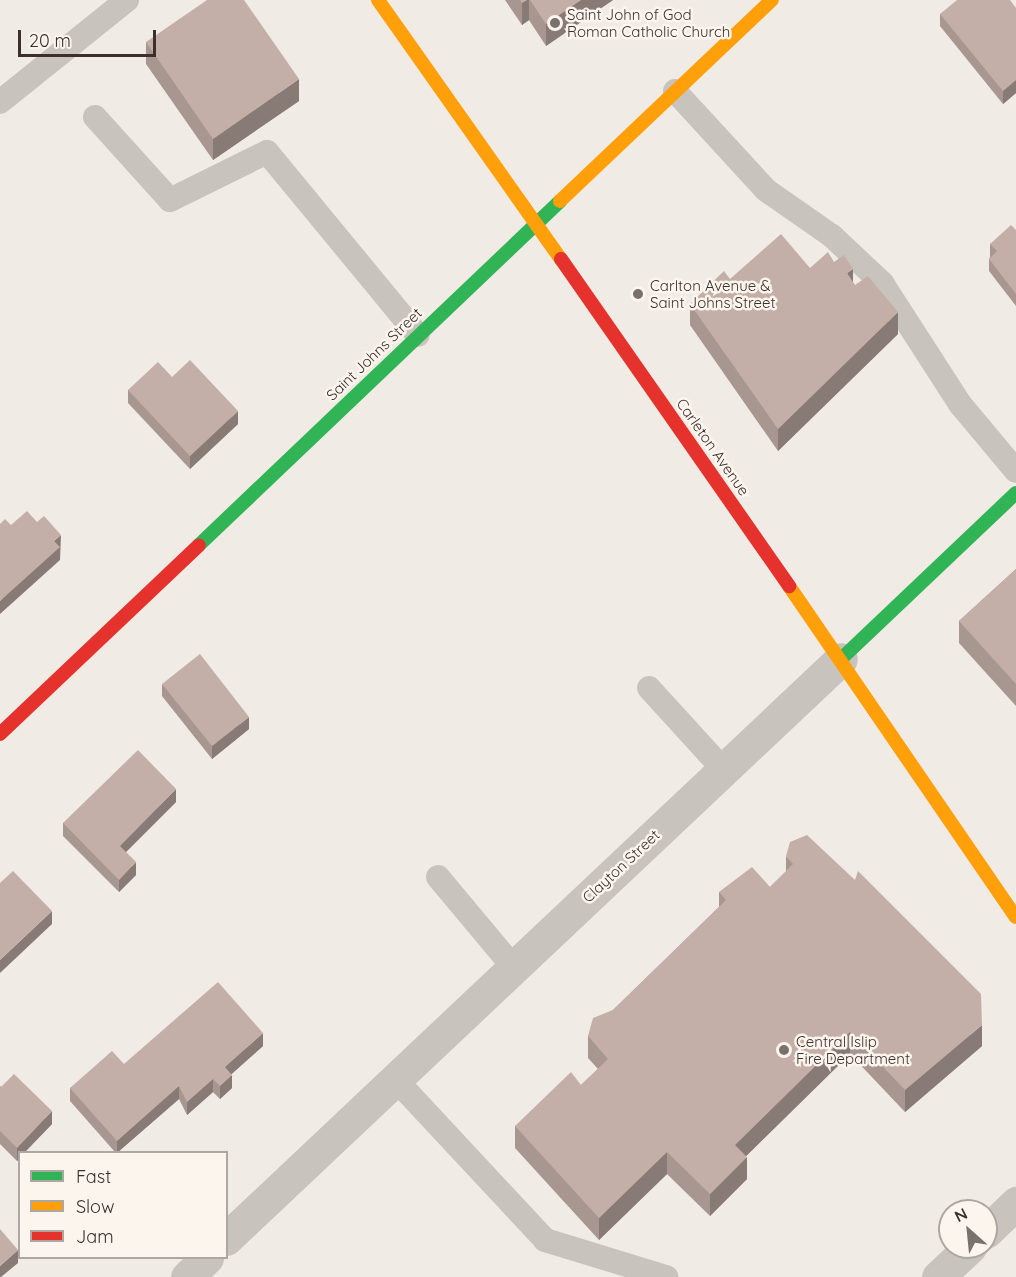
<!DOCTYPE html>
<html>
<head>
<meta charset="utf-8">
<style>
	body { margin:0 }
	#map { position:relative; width:1016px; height:1277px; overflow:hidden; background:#f0ebe5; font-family:Quicksand,sans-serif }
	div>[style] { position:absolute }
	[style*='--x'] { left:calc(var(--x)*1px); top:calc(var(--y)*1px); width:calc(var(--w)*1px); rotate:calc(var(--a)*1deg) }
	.lane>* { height:24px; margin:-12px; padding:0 12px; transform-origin:12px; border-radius:12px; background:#c9c3be }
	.street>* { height:33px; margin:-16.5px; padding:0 16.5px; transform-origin:16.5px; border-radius:16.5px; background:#c9c3be }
	.fast>* { height:14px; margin:-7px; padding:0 7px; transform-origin:7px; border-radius:7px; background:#30b455 }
	.slow>* { height:14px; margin:-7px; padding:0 7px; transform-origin:7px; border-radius:7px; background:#ff9f0a }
	.jam>* { height:14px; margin:-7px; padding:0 7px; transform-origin:7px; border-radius:7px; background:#e5322d }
	.wall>* { inset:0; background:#a89690 }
	.shaded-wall>* { inset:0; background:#887a75 }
	.building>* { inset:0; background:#c3afa7 }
	.dots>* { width:16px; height:16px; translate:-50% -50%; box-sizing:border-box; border:3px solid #fbf5ee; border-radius:50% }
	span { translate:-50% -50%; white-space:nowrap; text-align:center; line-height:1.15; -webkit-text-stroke:5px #fbf5ee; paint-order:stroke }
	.poi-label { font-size:15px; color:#3b302b }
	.left { translate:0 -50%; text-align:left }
	.street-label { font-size:15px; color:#3b302b }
	.legend { position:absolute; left:18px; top:1151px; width:210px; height:108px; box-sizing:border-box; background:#fbf5ee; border:2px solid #aea6a0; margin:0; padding:8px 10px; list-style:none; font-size:18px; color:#3b302b }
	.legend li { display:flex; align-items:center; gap:12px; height:30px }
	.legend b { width:30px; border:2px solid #aea6a0 }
	.north { position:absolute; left:938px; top:1199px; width:60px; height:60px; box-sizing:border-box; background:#fbf5ee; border:2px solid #aea6a0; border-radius:50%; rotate:333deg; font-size:16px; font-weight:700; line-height:24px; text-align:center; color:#3b302b }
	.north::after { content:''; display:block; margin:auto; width:21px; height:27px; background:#7a716c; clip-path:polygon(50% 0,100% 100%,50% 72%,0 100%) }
	.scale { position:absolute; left:18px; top:30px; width:138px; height:27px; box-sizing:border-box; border:3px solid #3b302b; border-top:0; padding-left:8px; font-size:18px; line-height:21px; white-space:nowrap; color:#3b302b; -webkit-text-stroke:4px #fbf5ee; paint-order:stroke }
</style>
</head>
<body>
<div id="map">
	<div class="lane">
		<div style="--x:675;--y:91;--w:134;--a:47.4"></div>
		<div style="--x:766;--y:190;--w:80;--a:34.9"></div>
		<div style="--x:832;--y:236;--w:69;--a:43.2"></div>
		<div style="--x:882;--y:283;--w:144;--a:57.2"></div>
		<div style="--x:960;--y:404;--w:87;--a:50.1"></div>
		<div style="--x:0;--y:102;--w:163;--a:-38.8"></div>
		<div style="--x:95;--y:117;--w:112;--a:47.9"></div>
		<div style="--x:170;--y:200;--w:108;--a:-26.3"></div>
		<div style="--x:267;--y:152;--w:237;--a:50.5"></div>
		<div style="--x:649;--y:688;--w:111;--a:47.6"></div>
		<div style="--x:438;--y:877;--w:119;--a:50.1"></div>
		<div style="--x:396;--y:1080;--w:219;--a:47"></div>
		<div style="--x:545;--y:1240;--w:127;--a:17"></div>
	</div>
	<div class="street">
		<div style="--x:986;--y:1232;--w:42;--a:-44"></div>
		<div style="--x:226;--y:1239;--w:845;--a:-43.32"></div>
		<div style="--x:187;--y:1277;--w:28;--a:-44"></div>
		<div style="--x:938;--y:1277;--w:44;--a:-43.2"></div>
	</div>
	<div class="fast">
		<div style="--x:199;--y:545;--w:499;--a:-43.6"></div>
		<div style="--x:841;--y:659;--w:241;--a:-43.5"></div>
	</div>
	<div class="slow">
		<div style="--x:378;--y:0;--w:317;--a:54.8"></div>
		<div style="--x:560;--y:201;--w:292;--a:-43.5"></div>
		<div style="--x:789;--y:586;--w:401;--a:55.6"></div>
	</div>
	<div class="jam">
		<div style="--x:561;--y:259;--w:399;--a:55.1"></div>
		<div style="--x:0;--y:734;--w:274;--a:-43.5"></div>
	</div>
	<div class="wall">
		<div style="clip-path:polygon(505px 0,613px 0,546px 46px,529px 20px,522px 25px)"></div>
		<div style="clip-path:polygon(1016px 8px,1016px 93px,1003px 104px,940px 26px,940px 14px)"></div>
		<div style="clip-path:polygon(146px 42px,299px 101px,213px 160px,146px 64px)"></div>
		<div style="clip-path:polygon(1016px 230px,1016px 306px,989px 271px,989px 259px,990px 257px,990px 244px)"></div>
		<div style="clip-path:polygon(834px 262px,898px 334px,778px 451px,690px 325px,690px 304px,730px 279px,810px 268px)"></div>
		<div style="clip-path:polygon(172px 377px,238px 424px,190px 469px,128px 403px,128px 390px)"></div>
		<div style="clip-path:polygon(1016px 569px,1016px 706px,959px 643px,959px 621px)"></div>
		<div style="clip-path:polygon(162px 684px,249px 729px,212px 759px,162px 696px)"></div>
		<div style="clip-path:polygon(176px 802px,126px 852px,136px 875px,119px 892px,63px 836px,63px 823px)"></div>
		<div style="clip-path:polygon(786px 856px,982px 1046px,905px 1112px,850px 1054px,746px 1156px,747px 1179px,710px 1216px,667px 1174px,599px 1240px,515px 1148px,515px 1126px,581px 1085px,598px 1069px,588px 1058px,588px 1036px,613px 1010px,719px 907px,719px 892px,770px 887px,786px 872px)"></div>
		<div style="clip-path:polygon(263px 1046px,231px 1074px,232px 1088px,220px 1099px,213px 1092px,187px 1115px,179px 1099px,118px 1152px,115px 1152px,70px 1101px,70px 1088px,124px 1064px)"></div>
		<div style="clip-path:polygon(0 1086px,52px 1124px,25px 1152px,20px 1152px,20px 1158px,17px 1161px,0 1144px)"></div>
	</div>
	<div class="shaded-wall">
		<div style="clip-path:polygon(527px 0,529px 0,529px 20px,522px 25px,522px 3px)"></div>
		<div style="clip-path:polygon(581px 0,613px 0,546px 46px,546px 24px)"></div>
		<div style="clip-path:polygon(299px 79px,299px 101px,213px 160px,213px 139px)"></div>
		<div style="clip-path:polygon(1016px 80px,1016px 93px,1003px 104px,1003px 91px)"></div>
		<div style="clip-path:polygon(853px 269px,853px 290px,847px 273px)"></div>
		<div style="clip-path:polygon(898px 312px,898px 334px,778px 451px,778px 429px)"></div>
		<div style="clip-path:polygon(238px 411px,238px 424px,190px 469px,190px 456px)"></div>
		<div style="clip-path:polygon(61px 535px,60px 560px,0 614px,0 601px,54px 541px)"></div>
		<div style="clip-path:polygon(249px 717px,249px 729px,212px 759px,212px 746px)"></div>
		<div style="clip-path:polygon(176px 789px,176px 802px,120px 858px,120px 846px)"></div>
		<div style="clip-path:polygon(136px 862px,136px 875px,119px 892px,119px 880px)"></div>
		<div style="clip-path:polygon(52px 911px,52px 924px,0 973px,0 960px)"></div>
		<div style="clip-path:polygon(982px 1025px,982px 1046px,905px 1112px,905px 1090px)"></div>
		<div style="clip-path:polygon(850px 1032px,850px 1054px,735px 1167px,735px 1145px)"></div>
		<div style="clip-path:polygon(263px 1033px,263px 1046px,225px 1080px,225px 1067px)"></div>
		<div style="clip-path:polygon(232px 1075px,232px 1088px,220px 1099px,220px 1086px)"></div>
		<div style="clip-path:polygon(213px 1079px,213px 1092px,187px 1115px,187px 1102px)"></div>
		<div style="clip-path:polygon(179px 1086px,179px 1099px,118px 1152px,117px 1152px,117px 1141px)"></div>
		<div style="clip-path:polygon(52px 1111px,52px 1124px,25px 1152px,20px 1152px,20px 1158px,17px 1161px,17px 1148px)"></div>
		<div style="clip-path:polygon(667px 1152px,667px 1174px,599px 1240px,599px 1218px)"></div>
		<div style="clip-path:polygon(747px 1157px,747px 1179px,710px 1216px,710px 1194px)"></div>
		<div style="clip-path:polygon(18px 1250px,18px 1263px,1px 1277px,0 1277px,0 1266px)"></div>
	</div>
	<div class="building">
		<div style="clip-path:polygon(207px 0,244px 0,299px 79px,213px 139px,146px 42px)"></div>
		<div style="clip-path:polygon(520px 0,527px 0,522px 3px)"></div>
		<div style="clip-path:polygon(530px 0,581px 0,546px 24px)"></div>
		<div style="clip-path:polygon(957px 0,1010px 0,1016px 8px,1016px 80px,1003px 91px,940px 14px)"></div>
		<div style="clip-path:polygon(1011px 225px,1016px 230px,1016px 294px,989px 259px,997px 251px,990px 244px)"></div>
		<div style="clip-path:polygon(781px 234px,810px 268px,828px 252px,834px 262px,844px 255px,853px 269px,847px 273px,855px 285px,868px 276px,898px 312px,778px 429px,690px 304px,724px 271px,730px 279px)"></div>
		<div style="clip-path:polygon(190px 360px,238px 411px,190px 456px,128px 390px,158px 362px,172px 377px)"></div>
		<div style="clip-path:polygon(27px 511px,37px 522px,44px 516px,61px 535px,54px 541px,60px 547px,0 601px,0 524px,5px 519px,11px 525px)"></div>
		<div style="clip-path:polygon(1016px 569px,1016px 684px,959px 621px)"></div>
		<div style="clip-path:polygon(200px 654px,249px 717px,212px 746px,162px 684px)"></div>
		<div style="clip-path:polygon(138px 750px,176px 789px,120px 846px,136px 862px,119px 880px,63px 823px)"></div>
		<div style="clip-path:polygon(807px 835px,855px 880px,858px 871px,981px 994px,982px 1025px,905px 1090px,850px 1032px,735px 1145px,747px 1157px,710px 1194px,667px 1152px,599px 1218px,515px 1126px,571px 1072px,581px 1085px,608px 1059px,588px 1036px,593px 1018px,613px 1010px,726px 900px,719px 892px,752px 867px,770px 887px,793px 864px,786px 856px,790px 842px)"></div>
		<div style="clip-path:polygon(13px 871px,52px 911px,0 960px,0 883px)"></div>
		<div style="clip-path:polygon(218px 982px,263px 1033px,225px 1067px,232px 1075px,220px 1086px,213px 1079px,187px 1102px,179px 1086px,117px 1141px,70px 1088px,112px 1051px,124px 1064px)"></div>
		<div style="clip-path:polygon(14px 1074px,52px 1111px,17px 1148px,0 1131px,0 1086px,1px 1087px)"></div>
		<div style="clip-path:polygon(0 1229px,18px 1250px,0 1266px)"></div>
	</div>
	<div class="dots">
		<div style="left:555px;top:23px;background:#7a716c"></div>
		<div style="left:638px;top:294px;background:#7a716c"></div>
		<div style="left:784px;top:1050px;background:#7a716c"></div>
	</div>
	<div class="poi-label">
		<span class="left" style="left:567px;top:23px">Saint John of God<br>Roman Catholic Church</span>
		<span class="left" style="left:650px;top:294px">Carlton Avenue &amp;<br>Saint Johns Street</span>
		<span class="left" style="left:796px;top:1050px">Central Islip<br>Fire Department</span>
	</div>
	<div class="street-label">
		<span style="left:374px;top:354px;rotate:-44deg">Saint Johns Street</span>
		<span style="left:713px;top:447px;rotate:55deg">Carleton Avenue</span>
		<span style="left:621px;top:866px;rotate:-43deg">Clayton Street</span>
	</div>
	<ul class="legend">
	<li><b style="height:8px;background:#30b455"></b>Fast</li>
	<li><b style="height:8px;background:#ff9f0a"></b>Slow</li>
	<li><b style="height:8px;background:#e5322d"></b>Jam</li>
	</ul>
	<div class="north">N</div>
	<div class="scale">20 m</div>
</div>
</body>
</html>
